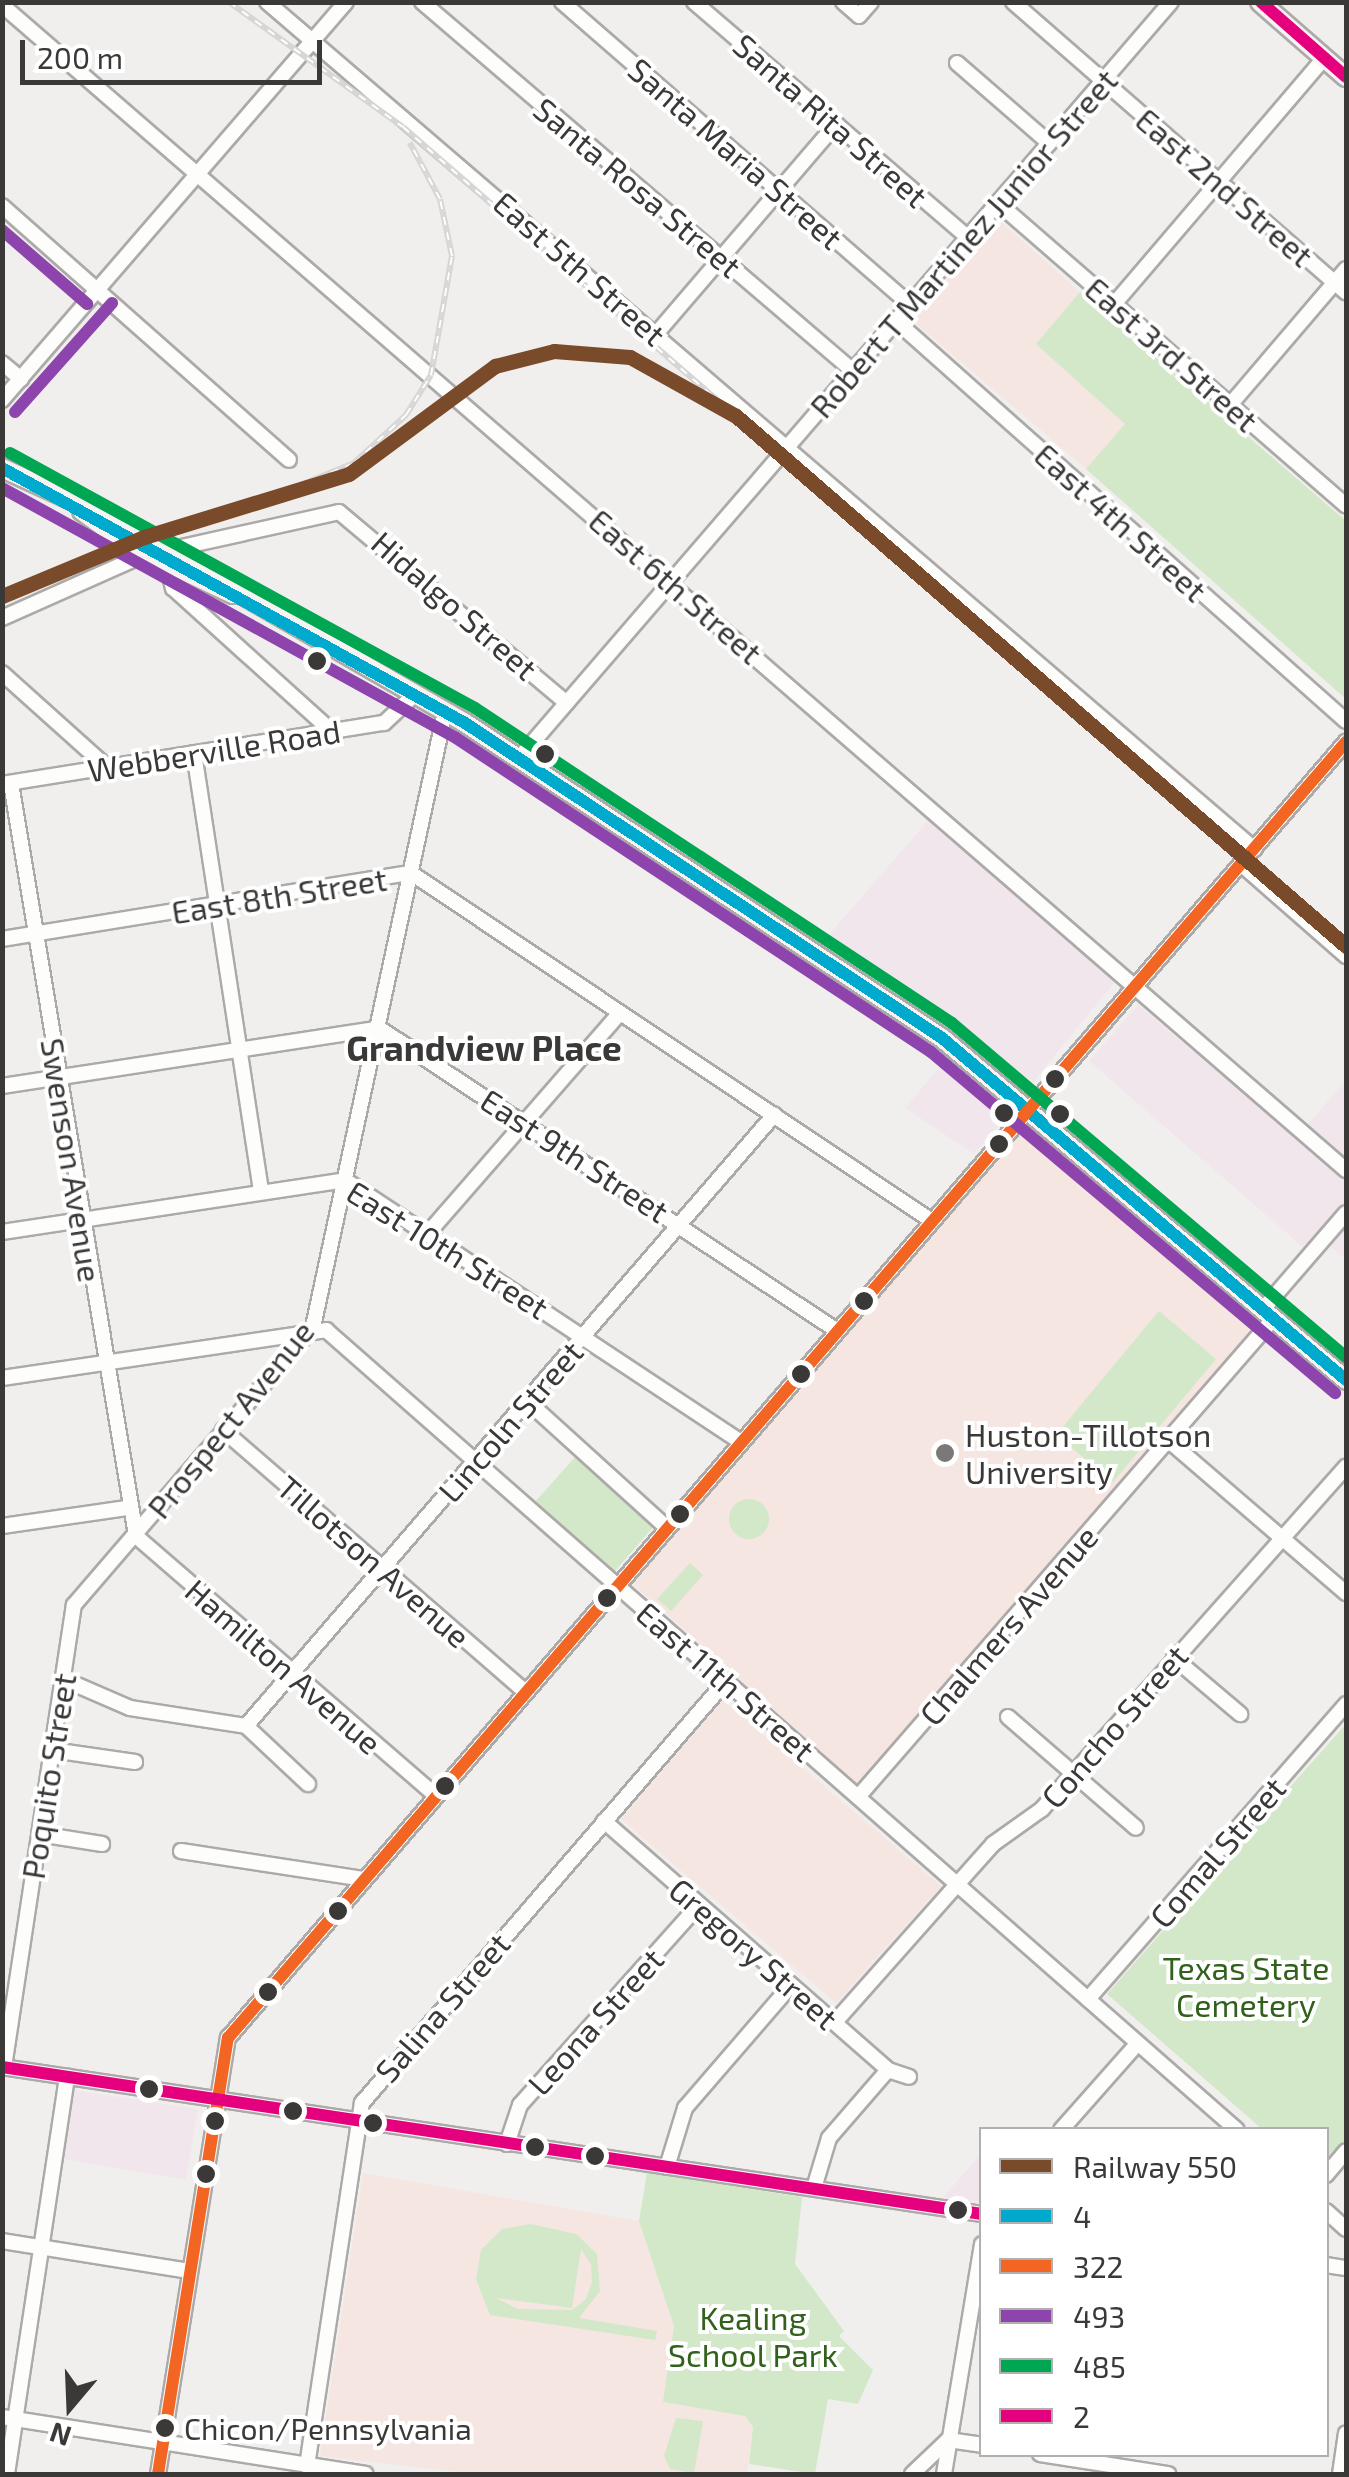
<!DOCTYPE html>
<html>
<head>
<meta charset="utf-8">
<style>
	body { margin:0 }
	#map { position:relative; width:1349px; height:2477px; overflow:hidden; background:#f1efed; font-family:"Exo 2",sans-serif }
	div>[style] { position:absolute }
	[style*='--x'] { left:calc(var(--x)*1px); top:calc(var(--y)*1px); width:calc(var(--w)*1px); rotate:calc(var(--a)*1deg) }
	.commercial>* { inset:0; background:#f2e6ed }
	.education>* { inset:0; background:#f5e6e1 }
	.green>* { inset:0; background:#d2e8c8 }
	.round { border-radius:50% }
	.roads { filter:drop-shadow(2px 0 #acaaa9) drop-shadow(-2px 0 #acaaa9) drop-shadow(0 2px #acaaa9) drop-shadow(0 -2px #acaaa9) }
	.minor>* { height:14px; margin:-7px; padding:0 7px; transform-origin:7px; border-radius:7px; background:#fdfdfc }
	.major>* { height:18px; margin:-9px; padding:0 9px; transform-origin:9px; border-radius:9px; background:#f8f3f3 }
	.rail>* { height:6px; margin-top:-3px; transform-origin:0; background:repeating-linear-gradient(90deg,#fff 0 8px,#d7d6d6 0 16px); box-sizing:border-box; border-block:2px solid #d7d6d6 }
	.bus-1>* { height:12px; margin:-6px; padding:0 6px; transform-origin:6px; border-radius:6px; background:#00a9ce }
	.bus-2>* { height:12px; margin:-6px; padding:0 6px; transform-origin:6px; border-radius:6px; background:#f26522 }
	.bus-3>* { height:12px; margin:-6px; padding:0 6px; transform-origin:6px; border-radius:6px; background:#8e44ad }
	.bus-4>* { height:12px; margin:-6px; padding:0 6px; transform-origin:6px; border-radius:6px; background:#00a651 }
	.bus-5>* { height:12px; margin:-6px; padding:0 6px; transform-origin:6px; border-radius:6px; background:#e5007d }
	.rail-1>* { height:15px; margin:-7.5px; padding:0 7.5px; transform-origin:7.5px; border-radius:7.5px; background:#7a4b2a }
	.dots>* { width:28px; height:28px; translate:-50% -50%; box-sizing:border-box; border:5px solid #fff; border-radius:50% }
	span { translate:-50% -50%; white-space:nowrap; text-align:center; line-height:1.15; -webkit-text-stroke:8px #fff; paint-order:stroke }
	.bus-label { font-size:30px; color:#3b3938 }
	.left { translate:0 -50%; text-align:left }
	.street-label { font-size:32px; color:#3b3938 }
	.poi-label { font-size:32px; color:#3b3938 }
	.park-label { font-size:32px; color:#31611c }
	.neighbourhood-label { font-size:35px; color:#3b3938; font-weight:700 }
	.frame { position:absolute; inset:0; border:5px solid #3b3938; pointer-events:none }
	.legend { position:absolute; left:979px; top:2127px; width:350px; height:330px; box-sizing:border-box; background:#fff; border:2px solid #b1b0af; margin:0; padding:12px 18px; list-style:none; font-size:30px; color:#3b3938 }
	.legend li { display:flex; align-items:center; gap:20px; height:50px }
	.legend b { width:50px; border:2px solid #b1b0af }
	.north { position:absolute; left:20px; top:2357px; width:100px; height:100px; -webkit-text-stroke:8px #fff; paint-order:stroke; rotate:199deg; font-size:28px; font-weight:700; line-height:40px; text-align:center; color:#3b3938 }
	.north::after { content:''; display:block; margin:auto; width:35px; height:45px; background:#3b3938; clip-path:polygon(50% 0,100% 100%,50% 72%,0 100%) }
	.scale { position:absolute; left:20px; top:40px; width:302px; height:45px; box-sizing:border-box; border:5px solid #3b3938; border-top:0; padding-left:12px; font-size:30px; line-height:35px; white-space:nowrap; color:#3b3938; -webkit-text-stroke:8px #fff; paint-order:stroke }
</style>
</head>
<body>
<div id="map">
	<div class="commercial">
		<div style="clip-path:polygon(932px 816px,1119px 977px,1033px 1082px,825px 939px)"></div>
		<div style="clip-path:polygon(1138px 1005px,1296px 1138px,1346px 1080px,1346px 1260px,1316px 1234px,1304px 1248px,1089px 1061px)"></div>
		<div style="clip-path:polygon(942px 1064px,1007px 1115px,974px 1154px,905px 1108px)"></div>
		<div style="clip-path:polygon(73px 2090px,198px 2109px,186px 2180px,62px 2159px)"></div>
		<div style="clip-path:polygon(981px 2154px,981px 2203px,942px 2198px)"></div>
	</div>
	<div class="education">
		<div style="clip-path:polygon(997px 218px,1149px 354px,1126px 424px,1086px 469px,912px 320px)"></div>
		<div style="clip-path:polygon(1026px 1126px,1259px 1324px,858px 1784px,632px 1583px)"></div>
		<div style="clip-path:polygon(723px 1700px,941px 1886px,836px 2003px,621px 1819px)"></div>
		<div style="clip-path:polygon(363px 2173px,639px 2221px,674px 2326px,664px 2402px,745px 2416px,753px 2427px,747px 2474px,474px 2474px,320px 2456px)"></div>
	</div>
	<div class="green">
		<div style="clip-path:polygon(1080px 292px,1346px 521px,1346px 699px,1086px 469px,1125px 424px,1036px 344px)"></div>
		<div style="clip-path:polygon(1159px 1311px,1216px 1359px,1113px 1482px,1056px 1435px)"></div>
		<div style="clip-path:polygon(577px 1455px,656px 1524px,614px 1572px,534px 1503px)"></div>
		<div class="round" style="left:729px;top:1499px;width:40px;height:40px"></div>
		<div style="clip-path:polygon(690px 1563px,703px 1575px,671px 1611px,657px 1599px)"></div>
		<div style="clip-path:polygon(1346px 1724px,1346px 2139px,1327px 2163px,1326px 2130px,1262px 2129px,1107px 1994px)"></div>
		<div style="clip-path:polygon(647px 2173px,802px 2197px,795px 2264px,844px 2331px,839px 2336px,873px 2370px,858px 2404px,828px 2399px,815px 2474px,749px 2464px,753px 2427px,745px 2416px,663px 2402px,674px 2326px,639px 2221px)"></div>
		<div style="clip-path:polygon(evenodd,531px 2224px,576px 2234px,597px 2254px,600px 2291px,579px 2318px,657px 2331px,655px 2340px,490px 2315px,476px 2279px,481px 2250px,502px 2229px,531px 2224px,581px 2249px,591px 2264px,592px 2282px,586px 2299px,572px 2310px,518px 2309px,496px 2298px,572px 2308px,581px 2249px)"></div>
		<div style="clip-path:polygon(676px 2418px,703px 2421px,694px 2473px,670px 2469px,664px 2456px)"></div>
	</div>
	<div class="roads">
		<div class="minor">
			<div style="--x:267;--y:2;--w:1301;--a:40.63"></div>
			<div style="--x:422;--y:2;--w:567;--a:40.57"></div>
			<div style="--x:562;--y:2;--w:461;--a:41"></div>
			<div style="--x:694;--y:2;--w:362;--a:40.7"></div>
			<div style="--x:843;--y:2;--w:21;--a:41"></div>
			<div style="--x:859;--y:16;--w:18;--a:-49"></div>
			<div style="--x:1013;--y:2;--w:442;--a:41.1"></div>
			<div style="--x:2;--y:5;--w:1779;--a:40.92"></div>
			<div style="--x:957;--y:63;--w:122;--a:41"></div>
			<div style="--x:998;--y:203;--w:461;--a:41"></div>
			<div style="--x:2;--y:206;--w:383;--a:41.5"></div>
			<div style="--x:1115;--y:303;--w:322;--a:-49.5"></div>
			<div style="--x:896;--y:321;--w:602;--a:41.63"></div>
			<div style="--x:656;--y:334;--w:277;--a:-49.4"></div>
			<div style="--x:2;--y:363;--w:25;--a:40"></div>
			<div style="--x:2;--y:400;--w:526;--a:-49.16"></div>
			<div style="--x:1230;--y:405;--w:179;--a:-49.5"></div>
			<div style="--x:168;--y:550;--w:175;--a:-12.5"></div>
			<div style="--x:339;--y:512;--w:297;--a:40"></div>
			<div style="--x:168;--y:567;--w:22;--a:77"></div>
			<div style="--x:173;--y:588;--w:213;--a:42.1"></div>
			<div style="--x:2;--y:618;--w:158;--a:-24"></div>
			<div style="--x:2;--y:673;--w:142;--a:41.9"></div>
			<div style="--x:194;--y:753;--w:441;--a:81.3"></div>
			<div style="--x:520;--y:757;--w:997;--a:-49.23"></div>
			<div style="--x:11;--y:783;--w:763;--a:80.57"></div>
			<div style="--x:136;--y:1536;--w:394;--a:40.9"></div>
			<div style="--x:2;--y:784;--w:387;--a:-9.1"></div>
			<div style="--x:384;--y:723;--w:41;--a:-43"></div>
			<div style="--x:1241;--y:864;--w:140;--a:41.2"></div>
			<div style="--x:2;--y:939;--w:414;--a:-9.2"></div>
			<div style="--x:411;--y:873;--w:627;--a:33.74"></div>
			<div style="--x:2;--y:1086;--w:381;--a:-8.7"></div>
			<div style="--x:379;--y:1028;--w:548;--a:33.46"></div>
			<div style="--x:2;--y:1232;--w:347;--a:-8.6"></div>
			<div style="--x:345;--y:1180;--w:473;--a:33.5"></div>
			<div style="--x:428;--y:1233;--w:292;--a:-48.9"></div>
			<div style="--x:1264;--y:1308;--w:125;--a:-49.2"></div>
			<div style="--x:2;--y:1378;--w:328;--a:-8.4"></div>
			<div style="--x:326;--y:1330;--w:1212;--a:41.29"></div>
			<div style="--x:526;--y:1400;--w:189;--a:42.2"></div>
			<div style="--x:223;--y:1430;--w:400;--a:40.9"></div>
			<div style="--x:1168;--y:1440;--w:235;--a:40.7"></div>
			<div style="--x:2;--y:1526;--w:126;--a:-8.2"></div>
			<div style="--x:1174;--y:1658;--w:87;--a:40.3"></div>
			<div style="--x:63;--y:1679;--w:73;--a:23.4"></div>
			<div style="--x:130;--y:1708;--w:117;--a:8.8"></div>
			<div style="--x:246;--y:1726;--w:85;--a:43.1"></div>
			<div style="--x:1008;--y:1717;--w:169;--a:40.9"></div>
			<div style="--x:246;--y:1726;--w:808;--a:-49.17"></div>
			<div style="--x:52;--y:1750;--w:84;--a:8.2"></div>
			<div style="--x:858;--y:1797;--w:634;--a:-49.03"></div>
			<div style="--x:604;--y:1821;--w:378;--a:41.2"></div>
			<div style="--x:888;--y:2070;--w:22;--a:18"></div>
			<div style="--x:39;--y:1834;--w:64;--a:9"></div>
			<div style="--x:181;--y:1851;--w:184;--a:8.7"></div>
			<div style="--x:1088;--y:1999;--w:392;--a:-48.8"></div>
			<div style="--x:835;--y:2022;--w:238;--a:-48.4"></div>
			<div style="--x:993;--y:1844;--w:60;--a:-35.5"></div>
			<div style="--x:1042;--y:1809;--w:458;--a:-48.4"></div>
			<div style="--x:2;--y:2067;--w:991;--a:8.53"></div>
			<div style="--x:4;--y:2067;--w:467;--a:-81.4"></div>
			<div style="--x:74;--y:1605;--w:367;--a:-49.3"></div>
			<div style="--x:313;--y:1327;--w:629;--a:-77.89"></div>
			<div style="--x:1061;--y:2130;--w:116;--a:-48.5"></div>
			<div style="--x:507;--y:2144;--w:41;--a:-71.6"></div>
			<div style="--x:520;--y:2105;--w:267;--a:-48.2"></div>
			<div style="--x:667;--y:2167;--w:62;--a:-73"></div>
			<div style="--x:685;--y:2108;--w:162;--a:-49.2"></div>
			<div style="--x:1326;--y:2175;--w:31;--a:-50"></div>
			<div style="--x:814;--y:2188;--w:52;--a:-73.3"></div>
			<div style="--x:829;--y:2138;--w:90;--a:-49.1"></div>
			<div style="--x:1326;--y:2211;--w:27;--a:42"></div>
			<div style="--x:2;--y:2241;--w:189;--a:9.1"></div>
			<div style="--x:1326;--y:2265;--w:20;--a:9"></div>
			<div style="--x:2;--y:2417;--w:368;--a:8.9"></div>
			<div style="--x:948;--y:2440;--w:34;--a:8"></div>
			<div style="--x:1040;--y:2454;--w:130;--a:8.9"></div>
			<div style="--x:307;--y:2466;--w:367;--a:-81.4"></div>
			<div style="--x:362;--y:2103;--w:557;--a:-49.22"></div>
			<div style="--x:7;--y:2474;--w:402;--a:-81.4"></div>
			<div style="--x:158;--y:2474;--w:442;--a:-80.9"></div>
			<div style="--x:228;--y:2038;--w:1712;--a:-49.22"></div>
			<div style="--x:912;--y:2474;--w:50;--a:-43.4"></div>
			<div style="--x:944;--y:2474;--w:233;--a:-80.6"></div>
			<div style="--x:1340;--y:2474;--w:41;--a:-81.7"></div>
		</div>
		<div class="major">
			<div style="--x:1260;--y:2;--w:114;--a:41.1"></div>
			<div style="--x:2;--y:468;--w:113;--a:24.5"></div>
			<div style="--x:105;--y:515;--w:416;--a:30"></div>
			<div style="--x:465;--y:723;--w:572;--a:33.44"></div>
			<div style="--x:942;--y:1038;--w:529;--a:40.25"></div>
			<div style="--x:82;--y:511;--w:56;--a:36.3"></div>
			<div style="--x:127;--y:544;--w:117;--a:25.3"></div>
		</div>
	</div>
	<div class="rail">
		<div style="--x:229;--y:2;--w:214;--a:35.7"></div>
		<div style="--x:403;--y:127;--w:441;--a:41"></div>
		<div style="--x:242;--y:509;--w:121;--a:-22.3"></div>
		<div style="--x:354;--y:463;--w:71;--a:-42.7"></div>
		<div style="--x:406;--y:415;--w:47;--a:-58"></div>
		<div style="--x:431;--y:375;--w:121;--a:-80"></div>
		<div style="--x:452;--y:256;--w:58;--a:-101.9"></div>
		<div style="--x:440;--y:199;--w:64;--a:-118.2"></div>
	</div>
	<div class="bus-1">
		<div style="--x:2;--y:468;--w:529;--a:28.84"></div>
		<div style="--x:465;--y:723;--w:572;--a:33.44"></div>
		<div style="--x:942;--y:1038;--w:529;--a:40.25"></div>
	</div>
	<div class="bus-2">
		<div style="--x:158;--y:2474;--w:442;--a:-80.9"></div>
		<div style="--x:228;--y:2038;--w:1712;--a:-49.22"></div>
	</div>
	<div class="bus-3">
		<div style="--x:2;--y:230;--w:113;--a:41"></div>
		<div style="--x:15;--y:412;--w:146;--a:-48.3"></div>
		<div style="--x:2;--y:488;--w:518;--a:28.84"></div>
		<div style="--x:456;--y:738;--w:569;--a:33.47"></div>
		<div style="--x:931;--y:1052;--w:529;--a:40.17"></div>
	</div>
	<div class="bus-4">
		<div style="--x:10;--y:453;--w:530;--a:28.74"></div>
		<div style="--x:475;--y:708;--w:572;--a:33.44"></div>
		<div style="--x:952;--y:1023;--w:517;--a:40.29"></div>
	</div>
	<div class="bus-5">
		<div style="--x:1261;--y:2;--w:113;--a:41.4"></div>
		<div style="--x:2;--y:2067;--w:991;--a:8.53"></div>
	</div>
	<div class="rail-1">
		<div style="--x:2;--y:596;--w:154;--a:-22.6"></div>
		<div style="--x:144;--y:537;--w:214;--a:-17.1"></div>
		<div style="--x:349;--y:474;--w:182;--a:-36.5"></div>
		<div style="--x:495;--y:366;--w:61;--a:-14.3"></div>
		<div style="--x:554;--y:351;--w:76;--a:4.5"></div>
		<div style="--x:630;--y:357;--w:121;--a:29.1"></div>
		<div style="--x:736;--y:416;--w:808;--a:40.99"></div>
	</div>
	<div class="dots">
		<div style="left:317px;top:661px;background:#3b3938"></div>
		<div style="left:545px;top:754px;background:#3b3938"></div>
		<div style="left:1055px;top:1079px;background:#3b3938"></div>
		<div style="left:1004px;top:1113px;background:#3b3938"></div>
		<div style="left:1060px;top:1114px;background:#3b3938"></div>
		<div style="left:999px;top:1144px;background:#3b3938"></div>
		<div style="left:864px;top:1301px;background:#3b3938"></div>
		<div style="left:801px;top:1374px;background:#3b3938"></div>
		<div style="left:945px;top:1453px;background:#7b7977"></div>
		<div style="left:680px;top:1514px;background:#3b3938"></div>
		<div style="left:607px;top:1598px;background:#3b3938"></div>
		<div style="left:445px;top:1786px;background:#3b3938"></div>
		<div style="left:338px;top:1911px;background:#3b3938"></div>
		<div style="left:268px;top:1992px;background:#3b3938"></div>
		<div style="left:149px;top:2089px;background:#3b3938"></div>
		<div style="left:293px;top:2111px;background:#3b3938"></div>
		<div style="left:215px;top:2121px;background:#3b3938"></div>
		<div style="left:373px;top:2123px;background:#3b3938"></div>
		<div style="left:535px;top:2147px;background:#3b3938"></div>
		<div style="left:595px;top:2156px;background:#3b3938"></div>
		<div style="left:206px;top:2174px;background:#3b3938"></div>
		<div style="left:958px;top:2210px;background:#3b3938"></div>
		<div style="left:165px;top:2428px;background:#3b3938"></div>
	</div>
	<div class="bus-label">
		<span class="left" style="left:184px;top:2428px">Chicon/Pennsylvania</span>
	</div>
	<div class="street-label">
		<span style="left:831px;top:120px;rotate:41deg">Santa Rita Street</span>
		<span style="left:736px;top:153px;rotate:41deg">Santa Maria Street</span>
		<span style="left:638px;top:187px;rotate:40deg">Santa Rosa Street</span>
		<span style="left:1225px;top:187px;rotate:41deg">East 2nd Street</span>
		<span style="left:963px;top:243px;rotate:-49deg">Robert T Martinez Junior Street</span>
		<span style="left:580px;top:268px;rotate:41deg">East 5th Street</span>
		<span style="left:1172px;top:354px;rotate:41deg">East 3rd Street</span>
		<span style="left:1121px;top:522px;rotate:42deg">East 4th Street</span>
		<span style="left:676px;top:586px;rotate:41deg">East 6th Street</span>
		<span style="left:455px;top:605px;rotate:41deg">Hidalgo Street</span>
		<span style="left:214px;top:750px;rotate:-9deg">Webberville Road</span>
		<span style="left:279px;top:895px;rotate:-9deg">East 8th Street</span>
		<span style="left:575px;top:1155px;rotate:33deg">East 9th Street</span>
		<span style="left:72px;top:1160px;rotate:81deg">Swenson Avenue</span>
		<span style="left:448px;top:1249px;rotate:32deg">East 10th Street</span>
		<span style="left:230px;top:1419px;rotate:-51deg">Prospect Avenue</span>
		<span style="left:510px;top:1421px;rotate:-49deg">Lincoln Street</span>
		<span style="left:374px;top:1561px;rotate:41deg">Tillotson Avenue</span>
		<span style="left:1008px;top:1625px;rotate:-49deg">Chalmers Avenue</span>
		<span style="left:284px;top:1666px;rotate:41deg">Hamilton Avenue</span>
		<span style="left:726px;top:1681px;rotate:41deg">East 11th Street</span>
		<span style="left:1114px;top:1726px;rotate:-49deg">Concho Street</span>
		<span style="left:48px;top:1776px;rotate:-81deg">Poquito Street</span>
		<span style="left:1217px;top:1852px;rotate:-49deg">Comal Street</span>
		<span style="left:754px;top:1953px;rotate:41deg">Gregory Street</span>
		<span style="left:442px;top:2007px;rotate:-49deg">Salina Street</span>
		<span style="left:595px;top:2021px;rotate:-48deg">Leona Street</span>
	</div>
	<div class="poi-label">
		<span class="left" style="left:965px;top:1453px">Huston-Tillotson<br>University</span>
	</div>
	<div class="park-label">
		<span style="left:1246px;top:1986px">Texas State<br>Cemetery</span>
		<span style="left:753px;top:2336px">Kealing<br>School Park</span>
	</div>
	<div class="neighbourhood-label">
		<span style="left:484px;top:1047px">Grandview Place</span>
	</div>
	<div class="frame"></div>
	<ul class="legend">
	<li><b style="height:12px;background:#7a4b2a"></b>Railway 550</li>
	<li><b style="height:12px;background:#00a9ce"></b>4</li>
	<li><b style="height:12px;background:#f26522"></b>322</li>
	<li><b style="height:12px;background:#8e44ad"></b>493</li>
	<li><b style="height:12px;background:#00a651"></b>485</li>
	<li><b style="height:12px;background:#e5007d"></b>2</li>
	</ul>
	<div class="north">N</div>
	<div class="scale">200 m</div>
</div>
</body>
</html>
